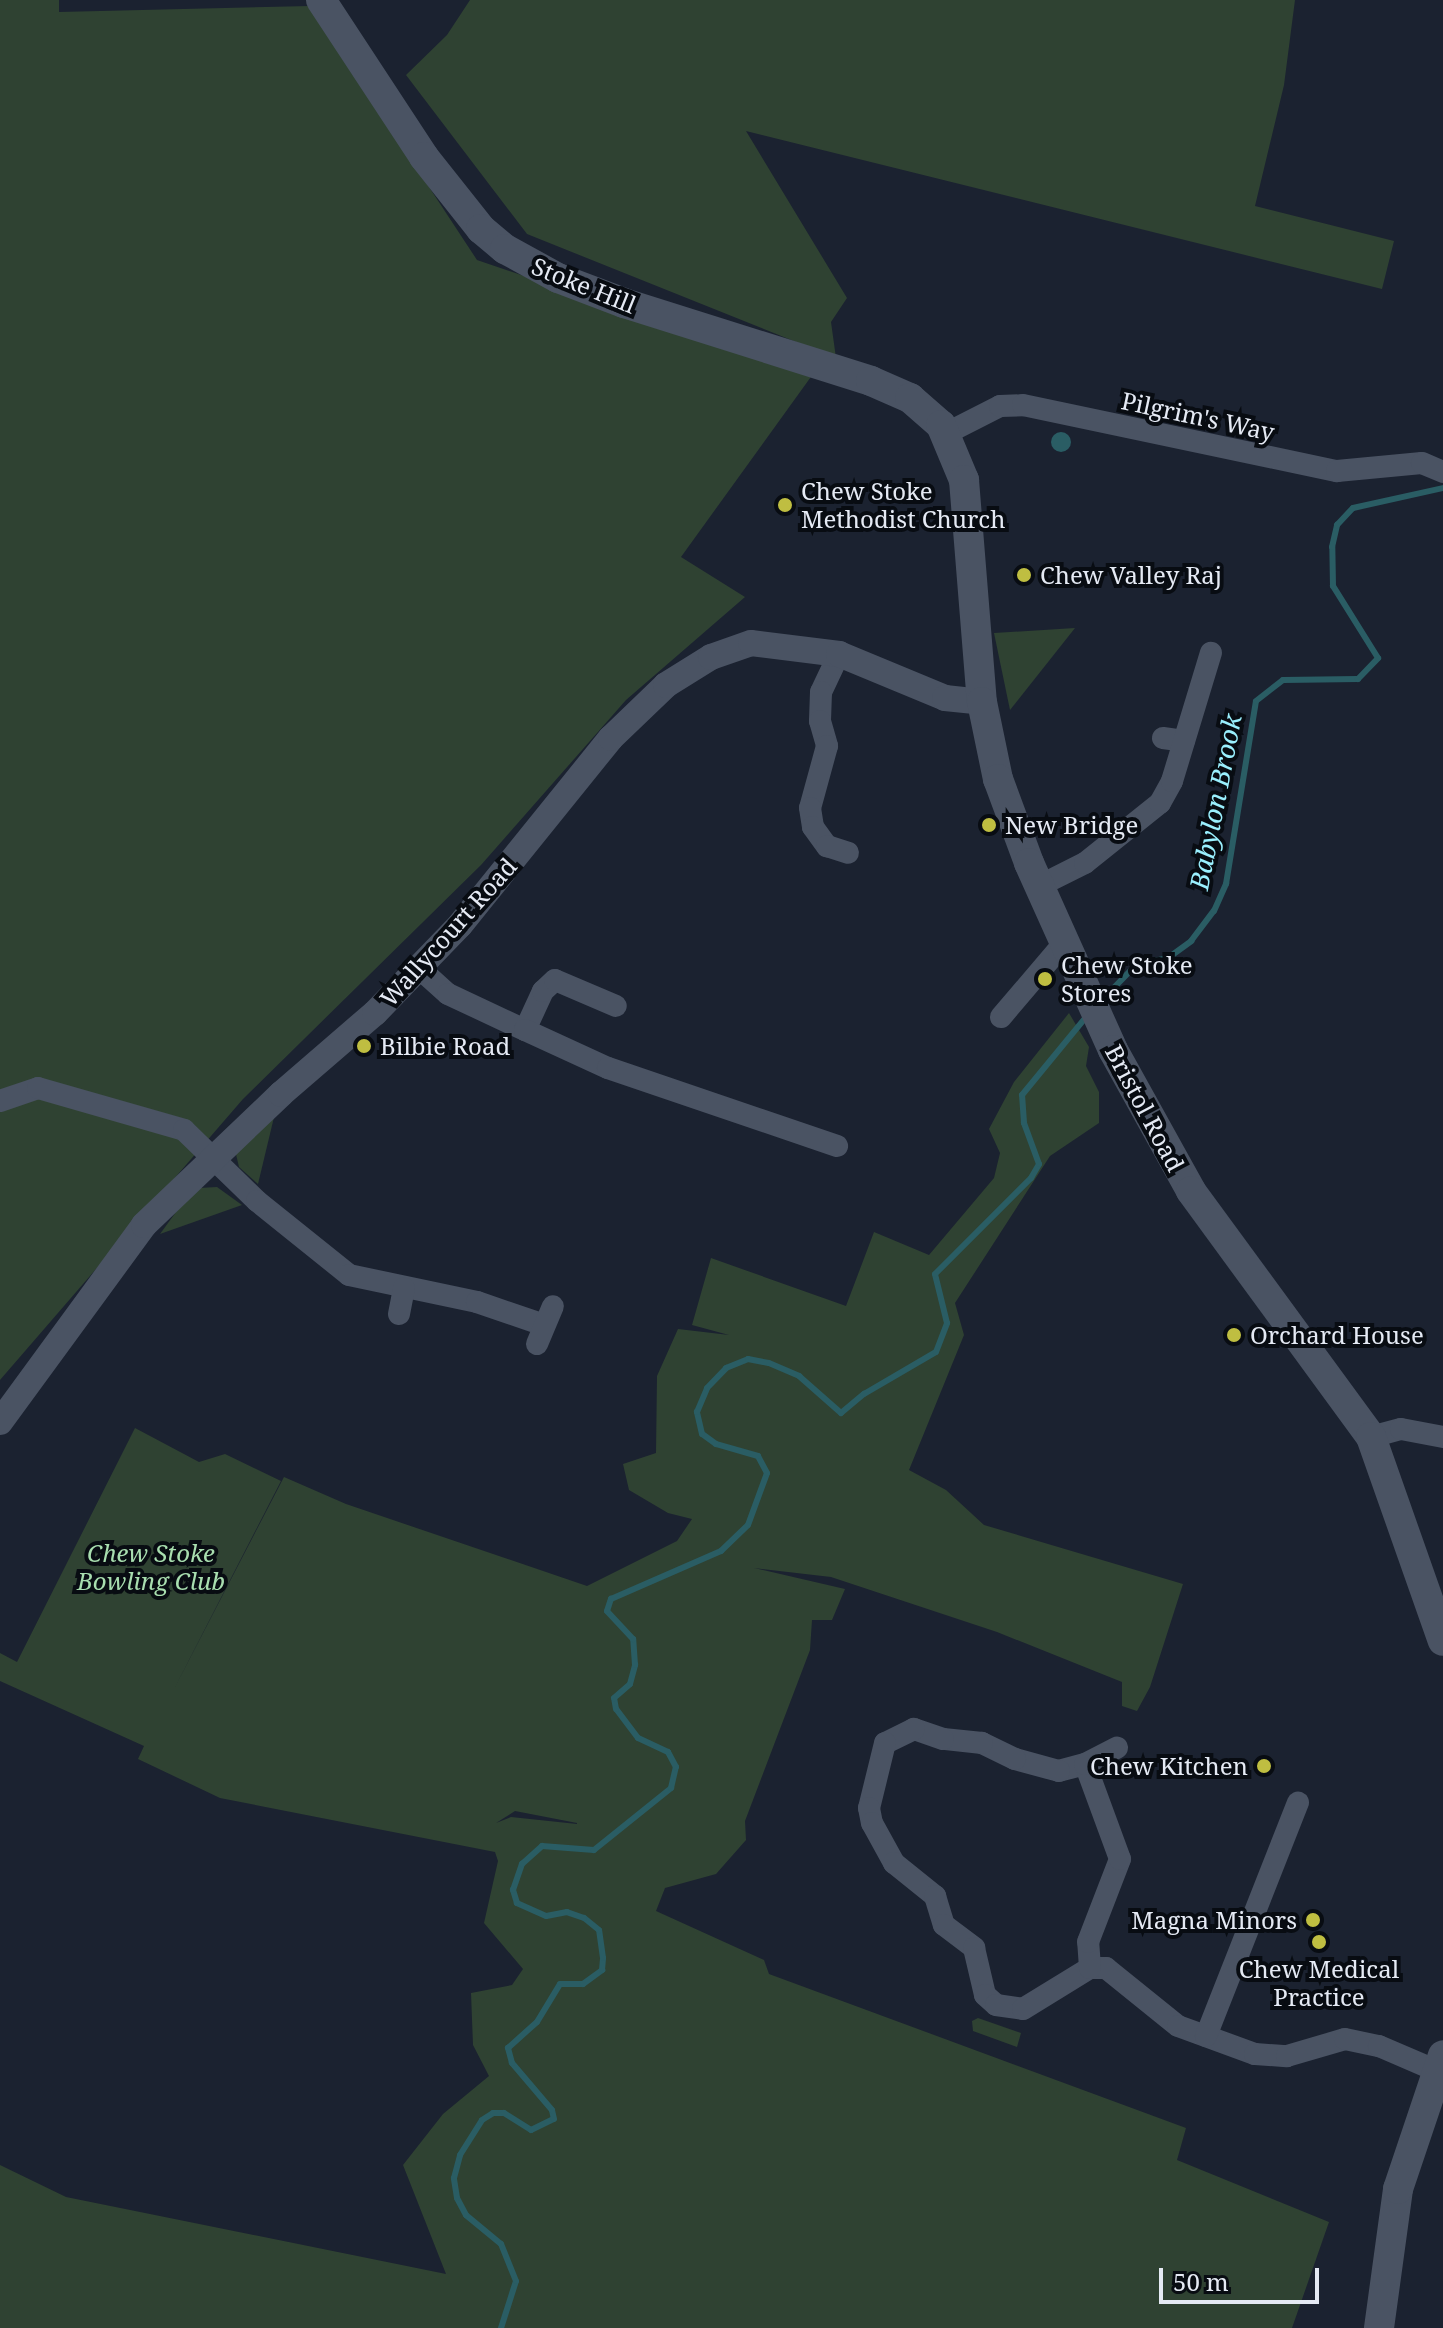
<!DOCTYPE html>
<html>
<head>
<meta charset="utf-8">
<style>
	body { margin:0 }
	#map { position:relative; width:1443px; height:2328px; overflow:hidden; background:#1b2230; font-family:"Noto Serif",serif }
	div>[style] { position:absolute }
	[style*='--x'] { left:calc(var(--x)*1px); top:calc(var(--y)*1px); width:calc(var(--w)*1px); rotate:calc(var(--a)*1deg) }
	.green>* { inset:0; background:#2f4232 }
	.water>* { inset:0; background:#2a5d64 }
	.round { border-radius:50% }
	.stream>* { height:6px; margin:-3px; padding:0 3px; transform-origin:3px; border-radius:3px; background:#2a5d64 }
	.minor>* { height:22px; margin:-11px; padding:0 11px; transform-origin:11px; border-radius:11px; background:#4a5363 }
	.tertiary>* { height:26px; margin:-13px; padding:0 13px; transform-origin:13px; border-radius:13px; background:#4a5363 }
	.secondary>* { height:30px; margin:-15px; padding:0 15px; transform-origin:15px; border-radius:15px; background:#4a5363 }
	.dots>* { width:22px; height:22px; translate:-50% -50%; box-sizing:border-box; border:4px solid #080c12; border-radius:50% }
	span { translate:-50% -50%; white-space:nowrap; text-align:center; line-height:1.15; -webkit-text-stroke:8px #080c12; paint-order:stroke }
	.street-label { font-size:24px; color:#e5eaf4 }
	.poi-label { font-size:24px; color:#e5eaf4 }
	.left { translate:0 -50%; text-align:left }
	.right { translate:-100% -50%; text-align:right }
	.park-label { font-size:24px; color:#a8deaf; font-style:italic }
	.water-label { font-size:26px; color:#9af0fe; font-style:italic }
	.scale { position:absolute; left:1159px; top:2268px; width:160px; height:36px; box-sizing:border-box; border:4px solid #e5eaf4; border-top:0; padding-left:10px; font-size:24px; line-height:28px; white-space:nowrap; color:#e5eaf4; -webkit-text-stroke:6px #080c12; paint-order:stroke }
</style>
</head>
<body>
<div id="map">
	<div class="green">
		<div style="clip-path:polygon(0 0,59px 0,59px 12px,310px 6px,477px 260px,813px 374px,681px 557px,745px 597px,626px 700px,481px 865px,243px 1099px,0 1380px)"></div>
		<div style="clip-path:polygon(470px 0,1295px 0,1284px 85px,1255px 206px,1394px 241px,1382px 289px,746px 131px,847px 298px,831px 322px,836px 358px,527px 234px,406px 75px,447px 35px)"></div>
		<div style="clip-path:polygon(1075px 628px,1010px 710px,994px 633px)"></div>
		<div style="clip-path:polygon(evenodd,1069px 1013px,1089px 1047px,1086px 1066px,1099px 1092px,1099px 1123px,1050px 1156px,955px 1303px,964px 1335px,909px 1470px,946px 1490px,984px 1525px,1183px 1584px,1150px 1687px,1137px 1711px,1122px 1706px,1122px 1682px,997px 1632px,831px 1577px,754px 1568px,845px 1589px,832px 1620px,812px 1620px,810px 1650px,745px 1821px,746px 1840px,716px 1874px,665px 1888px,656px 1911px,764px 1960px,769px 1974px,1186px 2128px,1177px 2160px,1329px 2222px,1292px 2328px,0 2328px,0 2165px,66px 2197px,446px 2274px,403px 2165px,443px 2114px,489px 2076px,473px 2045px,471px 1993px,512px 1985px,523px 1969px,484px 1923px,498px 1861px,495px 1852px,220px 1798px,138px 1759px,144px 1746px,0 1681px,0 1653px,17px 1662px,135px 1428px,199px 1462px,225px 1454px,281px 1481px,173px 1691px,284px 1477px,346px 1504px,587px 1586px,677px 1541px,692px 1519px,668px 1513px,629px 1490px,623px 1464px,656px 1453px,657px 1376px,678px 1329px,729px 1335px,692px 1325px,711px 1258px,846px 1306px,874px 1232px,929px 1255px,994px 1178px,1000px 1153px,989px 1129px,1014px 1082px,1069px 1013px,515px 1811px,577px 1823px,577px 1824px,511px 1817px,496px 1823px,515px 1811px)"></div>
		<div style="clip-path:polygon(275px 1113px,258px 1184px,239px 1167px,235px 1150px)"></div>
		<div style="clip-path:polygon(217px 1187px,242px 1205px,160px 1234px,187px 1197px,199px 1188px)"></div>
		<div style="clip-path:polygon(978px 2018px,1021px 2033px,1017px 2047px,973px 2031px,972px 2021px)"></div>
	</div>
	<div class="water">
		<div class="round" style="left:1051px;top:432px;width:20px;height:20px"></div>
	</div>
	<div class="stream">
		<div style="--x:1100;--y:1002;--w:50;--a:-45.8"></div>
		<div style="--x:1135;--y:966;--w:34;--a:-14"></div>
		<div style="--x:1168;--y:958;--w:29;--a:-36"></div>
		<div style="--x:1191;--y:941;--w:38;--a:-53"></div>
		<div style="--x:1214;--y:911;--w:30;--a:-66"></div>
		<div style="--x:1226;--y:884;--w:185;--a:-80.7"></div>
		<div style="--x:1256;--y:701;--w:34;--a:-38"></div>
		<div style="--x:1283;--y:680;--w:75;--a:-0.8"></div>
		<div style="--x:1358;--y:679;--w:29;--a:-46"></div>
		<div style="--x:1378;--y:658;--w:85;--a:-122"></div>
		<div style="--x:1333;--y:586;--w:39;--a:-91"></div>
		<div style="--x:1332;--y:547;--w:23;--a:-77"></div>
		<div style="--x:1337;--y:525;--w:23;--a:-47"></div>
		<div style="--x:1353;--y:508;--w:92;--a:-12.5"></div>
		<div style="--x:501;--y:2328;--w:49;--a:-72.3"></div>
		<div style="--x:516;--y:2281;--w:40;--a:-112"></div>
		<div style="--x:501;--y:2244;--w:45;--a:-140.4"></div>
		<div style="--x:466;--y:2215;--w:19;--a:-118"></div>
		<div style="--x:457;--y:2198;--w:20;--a:-99"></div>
		<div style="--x:454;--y:2178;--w:24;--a:-75"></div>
		<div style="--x:460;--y:2155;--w:41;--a:-57.8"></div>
		<div style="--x:482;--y:2120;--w:13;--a:-32"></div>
		<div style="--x:493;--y:2113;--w:11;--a:0"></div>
		<div style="--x:504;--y:2113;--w:32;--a:32"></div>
		<div style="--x:531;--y:2130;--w:25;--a:-26"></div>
		<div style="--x:554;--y:2119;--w:9;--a:-103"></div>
		<div style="--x:552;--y:2110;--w:62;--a:-130.4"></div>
		<div style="--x:512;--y:2063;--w:16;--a:-105"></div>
		<div style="--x:508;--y:2048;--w:39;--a:-42"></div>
		<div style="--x:537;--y:2022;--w:44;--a:-58.8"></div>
		<div style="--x:560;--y:1984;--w:23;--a:0"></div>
		<div style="--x:583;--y:1984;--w:24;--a:-36"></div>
		<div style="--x:602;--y:1970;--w:12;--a:-85"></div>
		<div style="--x:603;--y:1958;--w:28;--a:-98"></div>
		<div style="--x:599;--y:1930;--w:19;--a:-141"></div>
		<div style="--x:584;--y:1918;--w:18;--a:-161"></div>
		<div style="--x:567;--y:1912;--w:21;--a:169"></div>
		<div style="--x:546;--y:1916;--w:32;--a:-156"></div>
		<div style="--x:517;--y:1903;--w:14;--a:-107"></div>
		<div style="--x:513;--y:1890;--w:28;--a:-71"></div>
		<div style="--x:522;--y:1864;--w:27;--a:-42"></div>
		<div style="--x:542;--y:1846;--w:52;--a:4.4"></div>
		<div style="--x:594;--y:1850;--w:99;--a:-38.8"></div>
		<div style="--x:671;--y:1788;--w:22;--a:-77"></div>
		<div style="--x:676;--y:1767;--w:17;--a:-118"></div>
		<div style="--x:668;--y:1752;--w:33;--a:-155"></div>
		<div style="--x:638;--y:1738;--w:36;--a:-127"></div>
		<div style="--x:616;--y:1709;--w:11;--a:-100"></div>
		<div style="--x:614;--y:1698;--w:21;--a:-41"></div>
		<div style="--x:630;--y:1684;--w:20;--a:-75"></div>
		<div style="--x:635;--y:1665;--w:26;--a:-94"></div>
		<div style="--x:633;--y:1639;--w:38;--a:-133"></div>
		<div style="--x:607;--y:1611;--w:13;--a:-72"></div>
		<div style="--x:611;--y:1599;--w:120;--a:-23.6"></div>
		<div style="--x:721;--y:1551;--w:37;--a:-44"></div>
		<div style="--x:748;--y:1525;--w:55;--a:-69.9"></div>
		<div style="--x:767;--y:1473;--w:19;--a:-118"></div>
		<div style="--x:758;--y:1456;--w:44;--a:-164.1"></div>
		<div style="--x:716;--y:1444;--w:17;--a:-144"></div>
		<div style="--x:702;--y:1434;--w:23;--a:-103"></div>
		<div style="--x:697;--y:1412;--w:26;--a:-67"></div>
		<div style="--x:707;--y:1388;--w:28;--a:-46"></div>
		<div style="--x:726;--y:1368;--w:24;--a:-22"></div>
		<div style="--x:748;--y:1359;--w:21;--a:11"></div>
		<div style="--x:769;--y:1363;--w:33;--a:23"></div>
		<div style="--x:799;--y:1376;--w:56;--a:41.4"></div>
		<div style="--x:841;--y:1413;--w:30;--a:-40"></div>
		<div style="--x:864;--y:1394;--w:83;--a:-30.3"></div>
		<div style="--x:936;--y:1352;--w:31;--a:-69"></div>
		<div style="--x:947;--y:1323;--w:50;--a:-103.8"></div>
		<div style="--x:935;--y:1274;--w:136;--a:-45"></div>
		<div style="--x:1031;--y:1178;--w:16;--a:-60"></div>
		<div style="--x:1039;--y:1164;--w:44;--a:-110.1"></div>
		<div style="--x:1024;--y:1123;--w:28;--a:-94"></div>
		<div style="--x:1022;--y:1095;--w:102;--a:-50.6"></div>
	</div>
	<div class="minor">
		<div style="--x:947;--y:433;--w:59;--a:-27"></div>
		<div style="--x:1000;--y:406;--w:23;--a:-2"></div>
		<div style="--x:1023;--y:405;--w:321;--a:11.9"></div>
		<div style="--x:1337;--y:471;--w:85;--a:-5.4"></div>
		<div style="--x:1422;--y:463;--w:23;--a:23"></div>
		<div style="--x:839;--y:654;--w:42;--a:115.3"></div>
		<div style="--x:821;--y:692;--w:29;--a:92"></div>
		<div style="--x:820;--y:721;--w:26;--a:74"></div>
		<div style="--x:827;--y:746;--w:64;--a:105.3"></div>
		<div style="--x:810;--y:808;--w:19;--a:81"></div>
		<div style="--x:813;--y:827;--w:24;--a:54"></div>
		<div style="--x:827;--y:846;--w:22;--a:18"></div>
		<div style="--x:1163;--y:738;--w:21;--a:8"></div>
		<div style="--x:1039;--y:886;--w:51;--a:-26.6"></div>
		<div style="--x:1085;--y:863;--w:96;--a:-38.7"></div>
		<div style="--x:1160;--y:803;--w:25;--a:-61"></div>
		<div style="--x:1172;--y:781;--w:134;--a:-73.1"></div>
		<div style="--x:419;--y:968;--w:39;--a:42"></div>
		<div style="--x:448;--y:994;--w:85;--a:25.1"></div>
		<div style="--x:525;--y:1030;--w:43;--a:-65.2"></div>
		<div style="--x:543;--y:991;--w:16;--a:-43"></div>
		<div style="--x:555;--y:980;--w:66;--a:23.1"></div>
		<div style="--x:1001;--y:1017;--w:97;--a:-49.6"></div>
		<div style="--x:525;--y:1030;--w:91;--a:24.6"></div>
		<div style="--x:608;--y:1068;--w:242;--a:18.8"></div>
		<div style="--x:0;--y:1101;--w:40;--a:-18.9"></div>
		<div style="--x:38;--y:1088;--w:152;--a:16"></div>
		<div style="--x:184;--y:1130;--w:102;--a:44.2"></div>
		<div style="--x:257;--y:1201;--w:118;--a:38.8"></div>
		<div style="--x:349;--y:1275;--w:131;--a:11.9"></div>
		<div style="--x:477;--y:1302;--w:71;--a:18.9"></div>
		<div style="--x:399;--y:1314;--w:26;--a:-79"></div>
		<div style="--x:537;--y:1344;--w:41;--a:-67.2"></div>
		<div style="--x:1371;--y:1437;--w:31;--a:-15"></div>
		<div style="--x:1401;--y:1429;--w:43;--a:10.8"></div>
		<div style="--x:1085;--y:1764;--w:27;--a:165"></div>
		<div style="--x:1059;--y:1771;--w:46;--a:-164.7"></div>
		<div style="--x:1015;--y:1759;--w:37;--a:-154"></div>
		<div style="--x:982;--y:1743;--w:39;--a:-174"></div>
		<div style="--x:943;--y:1739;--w:31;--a:-161"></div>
		<div style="--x:914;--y:1729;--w:32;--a:154"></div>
		<div style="--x:885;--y:1743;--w:67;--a:103.8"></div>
		<div style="--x:869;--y:1808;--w:15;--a:79"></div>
		<div style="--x:872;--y:1823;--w:46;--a:61.2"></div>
		<div style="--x:894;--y:1863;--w:53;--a:38.8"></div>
		<div style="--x:935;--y:1896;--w:30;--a:73"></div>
		<div style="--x:944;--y:1925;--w:38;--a:37"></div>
		<div style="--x:974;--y:1948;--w:48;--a:76.8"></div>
		<div style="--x:985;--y:1995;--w:15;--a:42"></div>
		<div style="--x:996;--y:2005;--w:27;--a:8"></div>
		<div style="--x:1023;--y:2009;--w:79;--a:-31.5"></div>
		<div style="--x:1090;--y:1968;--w:16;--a:0"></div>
		<div style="--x:1106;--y:1968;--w:92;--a:38.9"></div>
		<div style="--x:1178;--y:2026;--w:82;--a:20"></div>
		<div style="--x:1255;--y:2054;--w:32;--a:4"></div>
		<div style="--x:1287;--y:2056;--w:60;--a:-16.3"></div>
		<div style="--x:1345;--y:2039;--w:35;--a:12"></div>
		<div style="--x:1379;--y:2046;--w:63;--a:23.3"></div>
		<div style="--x:1090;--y:1968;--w:26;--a:-94"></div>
		<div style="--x:1088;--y:1942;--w:89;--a:-68.9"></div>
		<div style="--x:1120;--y:1859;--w:101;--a:-110.2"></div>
		<div style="--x:1085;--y:1764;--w:36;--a:-27"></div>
		<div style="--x:1206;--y:2036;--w:251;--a:-68.5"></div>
	</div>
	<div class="tertiary">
		<div style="--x:0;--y:1422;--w:244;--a:-53.8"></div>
		<div style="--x:144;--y:1225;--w:190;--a:-43.7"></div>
		<div style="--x:281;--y:1094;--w:124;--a:-40.8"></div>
		<div style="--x:375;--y:1013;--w:122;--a:-46"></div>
		<div style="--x:460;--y:925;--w:240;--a:-51.1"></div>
		<div style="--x:611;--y:738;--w:76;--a:-43.9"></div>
		<div style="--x:666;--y:685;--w:53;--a:-31.9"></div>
		<div style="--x:711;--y:657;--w:42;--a:-19.3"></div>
		<div style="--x:751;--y:643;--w:89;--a:7.1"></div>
		<div style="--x:839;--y:654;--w:115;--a:22.5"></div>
		<div style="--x:945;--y:698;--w:37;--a:6"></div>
	</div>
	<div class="secondary">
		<div style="--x:321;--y:0;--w:188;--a:56.7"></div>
		<div style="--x:424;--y:157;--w:92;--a:51.6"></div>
		<div style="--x:481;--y:229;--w:31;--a:40"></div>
		<div style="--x:505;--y:249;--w:60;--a:28.7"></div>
		<div style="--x:558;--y:278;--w:71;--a:20.7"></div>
		<div style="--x:624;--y:303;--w:259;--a:17.5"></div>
		<div style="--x:871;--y:381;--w:43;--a:23.6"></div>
		<div style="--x:910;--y:398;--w:41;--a:41.1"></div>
		<div style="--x:941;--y:425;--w:60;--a:67.3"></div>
		<div style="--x:964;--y:480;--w:223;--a:85.4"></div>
		<div style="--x:982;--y:702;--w:79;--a:78.3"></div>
		<div style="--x:998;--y:779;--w:90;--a:69.7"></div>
		<div style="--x:1029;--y:863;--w:205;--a:65.8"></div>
		<div style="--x:1113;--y:1050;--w:161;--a:61"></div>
		<div style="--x:1191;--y:1191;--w:305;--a:53.8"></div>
		<div style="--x:1371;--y:1437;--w:216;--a:70.6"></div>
		<div style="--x:1379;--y:2328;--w:140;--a:-82.2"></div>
		<div style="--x:1398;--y:2189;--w:141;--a:-71.4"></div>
	</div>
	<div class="dots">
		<div style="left:785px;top:505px;background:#bfbe41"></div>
		<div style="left:1024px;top:575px;background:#bfbe41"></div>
		<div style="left:989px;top:825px;background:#bfbe41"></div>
		<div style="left:1045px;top:979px;background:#bfbe41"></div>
		<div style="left:364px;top:1046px;background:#bfbe41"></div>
		<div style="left:1234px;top:1335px;background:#bfbe41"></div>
		<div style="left:1264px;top:1766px;background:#bfbe41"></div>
		<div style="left:1313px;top:1920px;background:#bfbe41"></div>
		<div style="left:1319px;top:1942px;background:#bfbe41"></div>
	</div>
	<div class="street-label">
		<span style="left:584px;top:285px;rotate:22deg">Stoke Hill</span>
		<span style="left:1198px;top:416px;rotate:12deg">Pilgrim's Way</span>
		<span style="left:448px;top:932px;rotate:-48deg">Wallycourt Road</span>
		<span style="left:1145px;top:1108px;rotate:62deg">Bristol Road</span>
	</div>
	<div class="poi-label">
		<span class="left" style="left:801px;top:505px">Chew Stoke<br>Methodist Church</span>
		<span class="left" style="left:1040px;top:575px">Chew Valley Raj</span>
		<span class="left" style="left:1005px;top:825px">New Bridge</span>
		<span class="left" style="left:1061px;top:979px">Chew Stoke<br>Stores</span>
		<span class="left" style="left:380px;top:1046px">Bilbie Road</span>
		<span class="left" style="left:1250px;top:1335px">Orchard House</span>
		<span class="right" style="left:1248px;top:1766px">Chew Kitchen</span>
		<span class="right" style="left:1297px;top:1920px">Magna Minors</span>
		<span style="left:1319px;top:1983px">Chew Medical<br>Practice</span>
	</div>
	<div class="park-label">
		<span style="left:151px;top:1567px">Chew Stoke<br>Bowling Club</span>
	</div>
	<div class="water-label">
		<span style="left:1216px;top:802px;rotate:-79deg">Babylon Brook</span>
	</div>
	<div class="scale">50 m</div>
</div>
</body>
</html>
